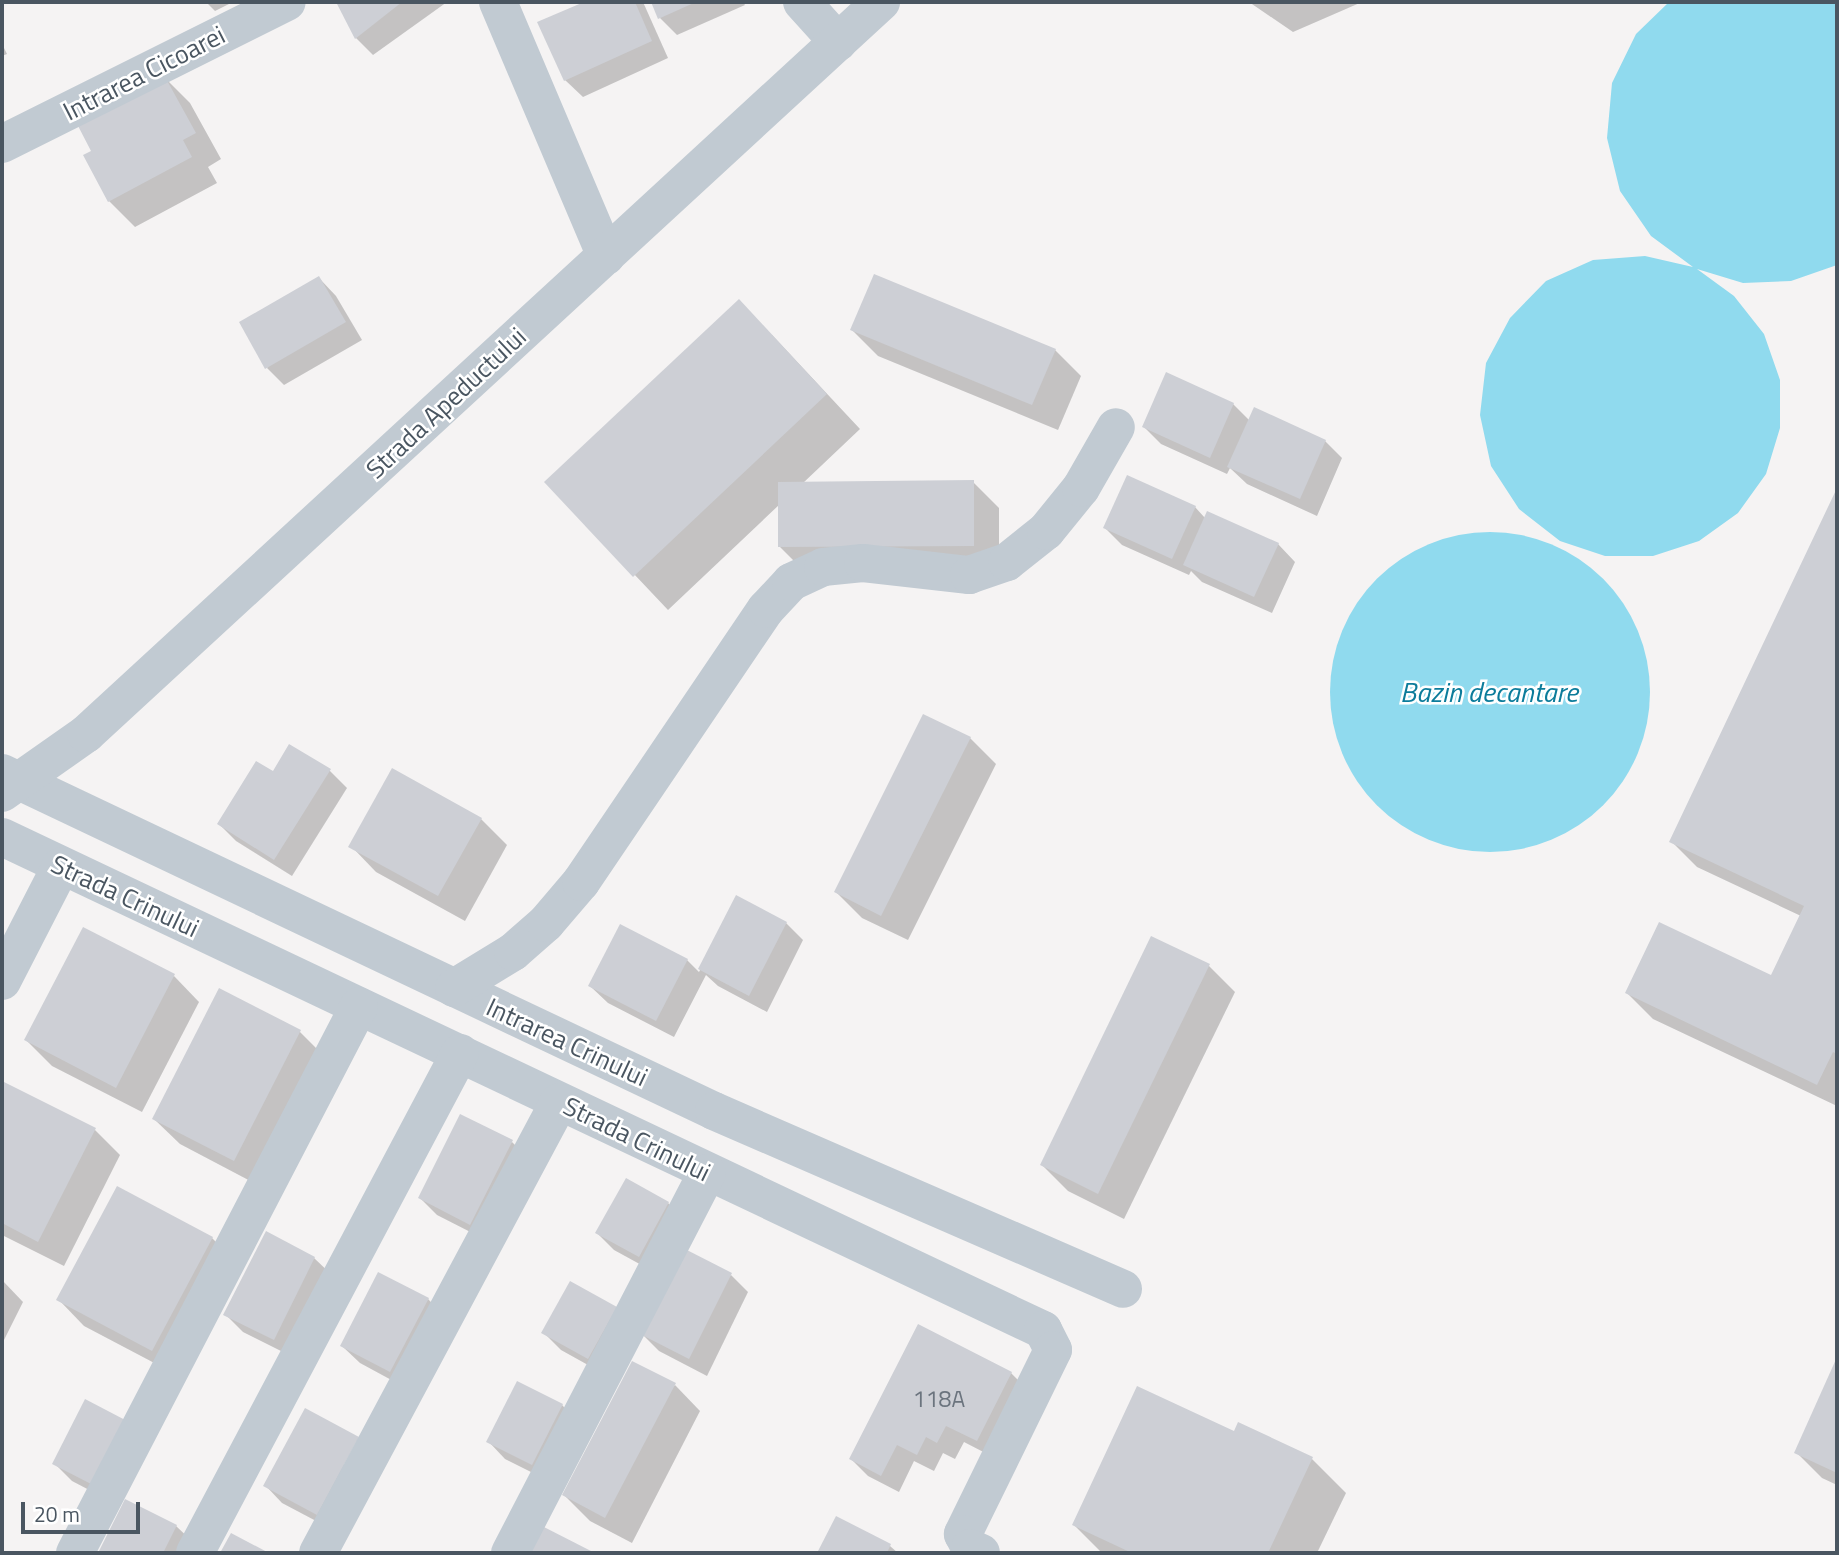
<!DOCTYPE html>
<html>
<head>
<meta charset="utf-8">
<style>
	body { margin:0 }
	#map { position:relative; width:1839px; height:1555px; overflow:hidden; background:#f5f3f3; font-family:"Titillium Web",sans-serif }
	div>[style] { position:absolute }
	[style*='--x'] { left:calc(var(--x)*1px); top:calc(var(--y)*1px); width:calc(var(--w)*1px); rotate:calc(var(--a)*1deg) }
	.water>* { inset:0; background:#90daee }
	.round { border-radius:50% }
	.shadow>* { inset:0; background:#0003 }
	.building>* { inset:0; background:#cdcfd5 }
	.minor>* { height:38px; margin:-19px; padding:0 19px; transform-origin:19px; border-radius:19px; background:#c1cad2 }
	span { translate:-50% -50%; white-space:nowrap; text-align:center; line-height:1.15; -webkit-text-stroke:5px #fff; paint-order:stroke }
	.number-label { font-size:23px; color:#6b747e }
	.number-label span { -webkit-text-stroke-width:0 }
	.street-label { font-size:26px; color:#4a5661 }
	.water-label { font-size:28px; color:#0c7c9b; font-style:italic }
	.frame { position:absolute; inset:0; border:4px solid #4a5661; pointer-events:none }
	.scale { position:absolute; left:21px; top:1502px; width:119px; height:32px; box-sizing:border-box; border:4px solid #4a5661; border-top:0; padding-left:9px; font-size:21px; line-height:24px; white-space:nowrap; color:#4a5661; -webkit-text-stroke:5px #fff; paint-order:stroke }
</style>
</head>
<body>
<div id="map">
	<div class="water">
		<div style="clip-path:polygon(1669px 2px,1837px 2px,1837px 265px,1791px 281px,1743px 283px,1697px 269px,1734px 296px,1764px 334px,1780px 380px,1780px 428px,1766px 474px,1738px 513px,1699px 541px,1653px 556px,1605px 556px,1560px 541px,1519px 509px,1491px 466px,1480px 415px,1486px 363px,1510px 318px,1546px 281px,1593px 260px,1645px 256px,1693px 267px,1651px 236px,1620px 191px,1607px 138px,1612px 83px,1636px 34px)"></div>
		<div class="round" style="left:1330px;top:532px;width:320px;height:320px"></div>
	</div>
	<div class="shadow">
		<div style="clip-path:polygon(206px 2px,233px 2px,215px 11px)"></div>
		<div style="clip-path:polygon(338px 2px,447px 2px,373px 55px,356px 38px)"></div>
		<div style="clip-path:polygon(588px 2px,643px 2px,668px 58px,583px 97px,565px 80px,540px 23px)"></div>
		<div style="clip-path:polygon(653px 2px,743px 2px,745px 5px,677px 35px,660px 18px)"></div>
		<div style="clip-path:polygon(1249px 2px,1362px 2px,1293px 32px)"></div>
		<div style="clip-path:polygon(2px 44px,7px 54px,2px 56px)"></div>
		<div style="clip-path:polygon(164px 77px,190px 103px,221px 159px,208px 167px,217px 183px,135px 227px,109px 201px,94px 151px)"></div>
		<div style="clip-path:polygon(319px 278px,336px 296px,362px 340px,284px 385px,267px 368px)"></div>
		<div style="clip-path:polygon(852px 330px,1055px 350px,1081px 376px,1058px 430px,878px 356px)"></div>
		<div style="clip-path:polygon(772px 335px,860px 429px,802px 484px,973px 482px,999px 508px,999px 571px,806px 573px,780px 547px,780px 504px,668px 610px,547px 482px)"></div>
		<div style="clip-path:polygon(1233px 404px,1250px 421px,1325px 441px,1342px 458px,1317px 516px,1247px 484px,1230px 468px,1227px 474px,1161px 444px,1144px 427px)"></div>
		<div style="clip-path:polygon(1837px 493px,1837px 1106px,1653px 1019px,1627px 993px,1771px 977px,1801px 916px,1697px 867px,1671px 841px)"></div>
		<div style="clip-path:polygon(1195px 507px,1205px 518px,1278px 544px,1295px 562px,1272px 613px,1202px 582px,1191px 571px,1189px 575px,1122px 545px,1105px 528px)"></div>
		<div style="clip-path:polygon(970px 738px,996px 764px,908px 940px,862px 918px,836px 892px)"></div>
		<div style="clip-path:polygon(329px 770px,347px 788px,292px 876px,236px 841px,219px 824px)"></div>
		<div style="clip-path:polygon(481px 819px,507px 845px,465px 921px,376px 872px,351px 846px)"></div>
		<div style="clip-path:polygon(737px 897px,786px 923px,803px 940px,767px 1012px,718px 986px,706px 975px,674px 1037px,608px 1003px,590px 986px,687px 960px,699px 972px)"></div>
		<div style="clip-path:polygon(1152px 938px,1209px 966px,1235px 992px,1124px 1219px,1068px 1191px,1042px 1165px)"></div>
		<div style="clip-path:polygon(174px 976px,199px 1002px,142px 1112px,52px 1066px,26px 1040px)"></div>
		<div style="clip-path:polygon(219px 991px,300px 1032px,326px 1058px,260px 1186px,180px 1144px,154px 1119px)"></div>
		<div style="clip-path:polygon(2px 1083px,94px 1129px,120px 1155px,64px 1266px,2px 1235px)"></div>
		<div style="clip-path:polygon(512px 1142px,529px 1159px,488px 1241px,437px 1215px,420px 1198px)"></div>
		<div style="clip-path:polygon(668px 1203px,686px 1221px,656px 1273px,614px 1250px,597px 1233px)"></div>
		<div style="clip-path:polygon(212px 1238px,238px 1264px,179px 1376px,84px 1326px,59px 1300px)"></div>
		<div style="clip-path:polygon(314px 1258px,332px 1275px,291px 1356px,243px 1332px,226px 1315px)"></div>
		<div style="clip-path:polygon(731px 1275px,748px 1292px,707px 1376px,659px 1351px,642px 1334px)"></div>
		<div style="clip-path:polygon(2px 1280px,23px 1302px,2px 1344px)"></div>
		<div style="clip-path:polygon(428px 1299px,445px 1317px,408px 1389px,360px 1363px,342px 1346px)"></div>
		<div style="clip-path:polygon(616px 1309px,606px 1375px,561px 1350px,544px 1333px)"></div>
		<div style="clip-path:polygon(919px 1326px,1011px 1373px,1029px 1391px,995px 1458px,964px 1442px,955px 1459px,943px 1453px,934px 1471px,914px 1461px,899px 1492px,868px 1476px,851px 1459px)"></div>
		<div style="clip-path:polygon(1837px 1361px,1837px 1485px,1822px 1478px,1796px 1452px)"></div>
		<div style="clip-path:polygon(675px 1385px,700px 1411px,632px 1543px,590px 1521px,564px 1495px)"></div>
		<div style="clip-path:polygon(562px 1405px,579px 1423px,549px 1481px,505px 1459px,488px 1441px)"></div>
		<div style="clip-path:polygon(1235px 1434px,1312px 1459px,1346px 1493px,1317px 1553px,1102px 1553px,1074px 1525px)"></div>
		<div style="clip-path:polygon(146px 1441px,114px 1503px,72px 1481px,54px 1463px)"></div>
		<div style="clip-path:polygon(375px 1456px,335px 1531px,282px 1503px,265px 1485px)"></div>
		<div style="clip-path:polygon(126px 1501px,176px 1526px,194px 1543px,189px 1553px,100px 1553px)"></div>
		<div style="clip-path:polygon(837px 1519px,890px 1546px,898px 1553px,819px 1553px)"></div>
	</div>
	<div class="building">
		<div style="clip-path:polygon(336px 2px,402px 2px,355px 39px)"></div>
		<div style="clip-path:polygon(584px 2px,635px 2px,652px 41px,564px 81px,537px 22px)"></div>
		<div style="clip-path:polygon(651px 2px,696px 2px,658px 19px)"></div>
		<div style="clip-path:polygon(164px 75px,196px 133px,183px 140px,192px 157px,108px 202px,83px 155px,91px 151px,76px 122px)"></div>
		<div style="clip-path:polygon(874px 274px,1056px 349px,1032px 405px,850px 330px)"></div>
		<div style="clip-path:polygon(319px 276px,346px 322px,265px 369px,239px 322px)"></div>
		<div style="clip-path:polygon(739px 299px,827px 394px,633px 577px,544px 482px)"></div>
		<div style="clip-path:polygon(1166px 372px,1234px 403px,1210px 458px,1142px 427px)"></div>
		<div style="clip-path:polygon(1254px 407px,1326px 440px,1300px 499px,1227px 467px)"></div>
		<div style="clip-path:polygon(1127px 475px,1196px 506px,1172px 559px,1103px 528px)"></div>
		<div style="clip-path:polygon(974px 480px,974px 546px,778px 547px,778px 482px)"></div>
		<div style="clip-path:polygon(1837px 488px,1837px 1054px,1833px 1052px,1817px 1085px,1625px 993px,1659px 922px,1771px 975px,1804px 906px,1669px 842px)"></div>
		<div style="clip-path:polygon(1207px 511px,1279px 543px,1254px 597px,1183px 565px)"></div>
		<div style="clip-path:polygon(923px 714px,971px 737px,881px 916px,834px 892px)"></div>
		<div style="clip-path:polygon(289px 744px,331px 769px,274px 860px,217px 824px,256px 761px,273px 771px)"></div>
		<div style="clip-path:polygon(392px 768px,482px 818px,438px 896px,348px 847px)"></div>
		<div style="clip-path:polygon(736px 895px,787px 922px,749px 996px,698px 969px)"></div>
		<div style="clip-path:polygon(620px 924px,688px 959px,656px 1021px,588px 986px)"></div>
		<div style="clip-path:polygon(83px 927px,175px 974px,116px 1088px,24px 1040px)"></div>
		<div style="clip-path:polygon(1151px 936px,1210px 964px,1098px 1194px,1040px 1165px)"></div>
		<div style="clip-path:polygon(219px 988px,301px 1030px,234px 1161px,152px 1119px)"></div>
		<div style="clip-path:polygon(2px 1081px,96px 1128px,38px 1242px,2px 1223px)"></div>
		<div style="clip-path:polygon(460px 1114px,513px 1140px,470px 1225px,418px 1198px)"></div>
		<div style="clip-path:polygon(626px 1178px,669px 1202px,639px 1257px,595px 1233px)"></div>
		<div style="clip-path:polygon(117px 1186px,213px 1237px,152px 1351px,56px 1300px)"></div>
		<div style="clip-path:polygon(266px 1231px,315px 1257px,274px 1340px,223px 1315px)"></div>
		<div style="clip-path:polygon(683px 1248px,732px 1273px,689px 1359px,640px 1334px)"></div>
		<div style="clip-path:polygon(378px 1272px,429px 1298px,390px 1372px,340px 1346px)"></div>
		<div style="clip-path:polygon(570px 1281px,617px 1307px,588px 1359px,541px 1333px)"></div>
		<div style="clip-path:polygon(918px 1324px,1012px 1372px,977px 1441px,946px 1426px,937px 1443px,926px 1437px,917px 1455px,897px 1445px,881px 1476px,849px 1459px)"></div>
		<div style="clip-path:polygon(1837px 1357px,1837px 1473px,1794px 1453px)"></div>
		<div style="clip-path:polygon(632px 1361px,676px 1383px,605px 1518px,562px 1495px)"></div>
		<div style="clip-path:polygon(517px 1381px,563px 1404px,532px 1465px,486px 1442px)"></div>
		<div style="clip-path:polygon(1137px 1386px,1234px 1431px,1238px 1422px,1313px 1457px,1268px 1553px,1132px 1553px,1072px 1525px)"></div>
		<div style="clip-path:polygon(85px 1399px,129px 1422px,97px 1487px,52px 1464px)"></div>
		<div style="clip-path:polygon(305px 1408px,359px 1437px,317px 1515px,263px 1486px)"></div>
		<div style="clip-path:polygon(125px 1499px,177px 1525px,163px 1553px,98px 1553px)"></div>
		<div style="clip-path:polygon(836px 1516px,891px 1544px,887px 1553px,817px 1553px)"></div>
		<div style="clip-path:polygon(540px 1525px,591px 1551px,590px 1553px,526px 1553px)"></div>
		<div style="clip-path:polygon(231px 1533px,269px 1553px,220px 1553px)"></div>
	</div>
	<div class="minor">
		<div style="--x:498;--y:2;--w:276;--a:67"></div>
		<div style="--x:802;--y:2;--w:54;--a:48"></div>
		<div style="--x:2;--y:144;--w:318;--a:-26.5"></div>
		<div style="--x:2;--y:773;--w:788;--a:25.39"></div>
		<div style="--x:714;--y:1111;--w:446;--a:23.5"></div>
		<div style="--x:2;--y:793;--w:103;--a:-35.1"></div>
		<div style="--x:86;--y:734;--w:1081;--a:-42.64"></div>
		<div style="--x:2;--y:837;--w:1152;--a:25.34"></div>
		<div style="--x:1043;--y:1330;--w:22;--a:63"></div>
		<div style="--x:1053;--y:1350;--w:205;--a:116.1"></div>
		<div style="--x:963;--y:1534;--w:16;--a:63"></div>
		<div style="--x:970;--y:1548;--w:12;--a:24"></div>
		<div style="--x:2;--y:981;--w:129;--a:-62.8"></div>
		<div style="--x:454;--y:988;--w:69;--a:-31.4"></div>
		<div style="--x:513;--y:952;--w:44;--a:-41.3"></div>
		<div style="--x:546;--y:923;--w:54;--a:-49.5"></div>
		<div style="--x:581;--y:882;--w:330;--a:-55.9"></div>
		<div style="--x:766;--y:609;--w:37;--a:-47"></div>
		<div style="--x:791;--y:582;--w:35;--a:-25"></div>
		<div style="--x:823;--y:567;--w:40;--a:-5.7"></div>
		<div style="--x:863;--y:563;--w:107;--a:6.5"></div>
		<div style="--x:969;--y:575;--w:40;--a:-18.9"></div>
		<div style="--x:1007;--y:562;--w:50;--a:-38.5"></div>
		<div style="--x:1046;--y:531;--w:55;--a:-50.9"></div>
		<div style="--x:1081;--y:488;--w:70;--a:-60.2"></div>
		<div style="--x:75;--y:1553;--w:616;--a:-62.56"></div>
		<div style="--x:195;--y:1553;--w:566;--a:-62.08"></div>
		<div style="--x:318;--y:1553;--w:511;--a:-61.88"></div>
		<div style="--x:510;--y:1553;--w:428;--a:-62.6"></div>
	</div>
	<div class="number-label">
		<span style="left:939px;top:1399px">118A</span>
	</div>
	<div class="street-label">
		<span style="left:144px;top:73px;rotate:-27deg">Intrarea Cicoarei</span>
		<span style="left:446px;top:403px;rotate:-43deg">Strada Apeductului</span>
		<span style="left:125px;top:896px;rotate:25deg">Strada Crinului</span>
		<span style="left:567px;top:1042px;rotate:25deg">Intrarea Crinului</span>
		<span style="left:637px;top:1139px;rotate:26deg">Strada Crinului</span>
	</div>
	<div class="water-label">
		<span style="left:1489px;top:692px">Bazin decantare</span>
	</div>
	<div class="frame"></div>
	<div class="scale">20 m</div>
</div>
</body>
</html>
